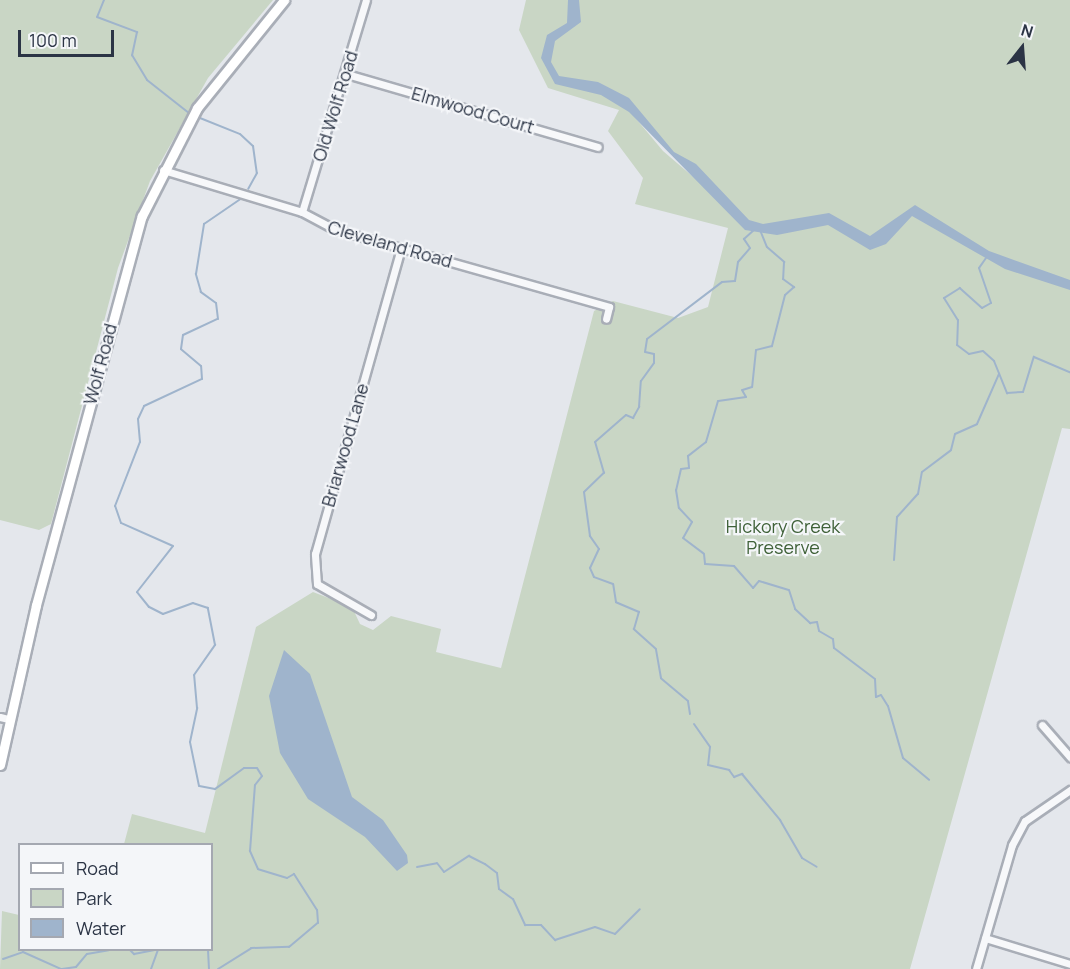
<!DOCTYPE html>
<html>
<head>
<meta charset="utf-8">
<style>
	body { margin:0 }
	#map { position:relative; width:1070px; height:969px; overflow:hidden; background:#e4e7ec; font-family:Manrope,sans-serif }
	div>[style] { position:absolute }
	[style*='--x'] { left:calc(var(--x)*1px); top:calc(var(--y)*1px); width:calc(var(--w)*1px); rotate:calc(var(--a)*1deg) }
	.green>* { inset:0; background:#c9d6c5 }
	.water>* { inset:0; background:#9fb4cc }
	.stream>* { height:2px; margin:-1px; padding:0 1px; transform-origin:1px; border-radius:1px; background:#9fb4cc }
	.roads { filter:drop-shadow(2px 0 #a9aeb7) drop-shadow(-2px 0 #a9aeb7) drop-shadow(0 2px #a9aeb7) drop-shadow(0 -2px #a9aeb7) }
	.minor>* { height:7px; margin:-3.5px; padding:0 3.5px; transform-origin:3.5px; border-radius:3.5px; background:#f7f8fa }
	.secondary>* { height:9px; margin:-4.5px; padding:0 4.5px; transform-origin:4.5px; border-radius:4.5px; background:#fff }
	span { translate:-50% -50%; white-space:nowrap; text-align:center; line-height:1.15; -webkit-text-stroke:4.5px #f4f6f9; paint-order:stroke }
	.street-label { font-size:18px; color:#2b3445 }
	.park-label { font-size:18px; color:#3f6138 }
	.legend { position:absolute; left:18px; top:843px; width:195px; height:108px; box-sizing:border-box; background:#f4f6f9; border:2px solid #a4a8b1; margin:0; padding:8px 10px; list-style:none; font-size:18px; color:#2b3445 }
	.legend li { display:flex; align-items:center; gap:12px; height:30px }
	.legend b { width:30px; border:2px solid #a4a8b1 }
	.north { position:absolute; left:992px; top:18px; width:60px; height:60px; -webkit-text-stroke:4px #f4f6f9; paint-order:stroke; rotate:17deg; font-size:16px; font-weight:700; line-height:24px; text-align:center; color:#2b3445 }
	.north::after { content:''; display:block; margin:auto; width:21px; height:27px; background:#2b3445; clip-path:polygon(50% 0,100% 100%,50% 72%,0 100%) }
	.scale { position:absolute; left:18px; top:30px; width:96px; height:27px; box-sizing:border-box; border:3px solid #2b3445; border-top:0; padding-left:8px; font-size:18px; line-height:21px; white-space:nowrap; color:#2b3445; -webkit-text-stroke:4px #f4f6f9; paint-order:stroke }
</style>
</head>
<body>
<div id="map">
	<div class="green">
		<div style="clip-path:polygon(0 0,273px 0,208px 78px,150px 181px,118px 268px,51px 524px,39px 530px,0 520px)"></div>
		<div style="clip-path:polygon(evenodd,526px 0,1070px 0,1070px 429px,1062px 428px,910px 969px,0 969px,2px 911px,19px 915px,20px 950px,212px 950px,212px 844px,124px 844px,132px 814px,205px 833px,256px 627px,313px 592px,352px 607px,360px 624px,373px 630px,391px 616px,441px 629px,436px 652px,501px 668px,594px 311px,613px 301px,678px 318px,708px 307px,728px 228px,635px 204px,643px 178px,608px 131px,619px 110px,548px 88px,519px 30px,526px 0,633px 115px,636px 115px,719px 199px,663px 151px,633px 115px)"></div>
	</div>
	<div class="water">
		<div style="clip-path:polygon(568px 0,579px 0,581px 22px,555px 41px,551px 62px,559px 76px,598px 82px,629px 98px,674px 152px,696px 164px,749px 220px,763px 224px,829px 213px,870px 236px,915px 205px,989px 251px,1070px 280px,1070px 290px,1005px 269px,912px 216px,886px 244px,870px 250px,828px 225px,777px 235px,745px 230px,629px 112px,601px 95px,555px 84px,541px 58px,547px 35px,567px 23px)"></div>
		<div style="clip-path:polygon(284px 650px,310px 674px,352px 797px,383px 820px,407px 855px,408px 863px,397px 871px,365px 837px,308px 799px,280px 753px,269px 696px)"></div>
	</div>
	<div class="stream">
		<div style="--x:104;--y:0;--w:18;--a:112"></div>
		<div style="--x:97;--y:17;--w:43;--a:20.6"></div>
		<div style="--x:137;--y:32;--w:24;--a:102"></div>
		<div style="--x:132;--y:55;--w:29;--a:59"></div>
		<div style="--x:147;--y:80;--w:55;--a:38.3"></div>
		<div style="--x:195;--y:116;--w:48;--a:21.8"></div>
		<div style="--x:240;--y:134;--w:18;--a:43"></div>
		<div style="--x:253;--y:146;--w:27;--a:82"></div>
		<div style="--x:257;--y:173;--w:18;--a:119"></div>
		<div style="--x:760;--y:230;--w:18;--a:68"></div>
		<div style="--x:767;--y:247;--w:23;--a:41"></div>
		<div style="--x:784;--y:262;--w:17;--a:93"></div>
		<div style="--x:783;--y:279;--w:14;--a:36"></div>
		<div style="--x:794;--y:287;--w:12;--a:138"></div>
		<div style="--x:785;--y:295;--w:53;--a:104.3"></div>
		<div style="--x:772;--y:346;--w:16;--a:166"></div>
		<div style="--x:756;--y:350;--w:37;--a:96"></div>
		<div style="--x:752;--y:387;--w:10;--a:163"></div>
		<div style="--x:742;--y:390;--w:8;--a:60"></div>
		<div style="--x:746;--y:397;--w:28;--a:172"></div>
		<div style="--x:718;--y:401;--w:43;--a:106.3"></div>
		<div style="--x:706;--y:442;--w:23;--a:142"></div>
		<div style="--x:688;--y:456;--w:12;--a:85"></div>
		<div style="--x:689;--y:468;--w:8;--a:173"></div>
		<div style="--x:681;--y:469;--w:22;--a:103"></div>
		<div style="--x:676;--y:490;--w:18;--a:81"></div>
		<div style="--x:679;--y:508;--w:19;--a:47"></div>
		<div style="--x:692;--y:522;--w:18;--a:119"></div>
		<div style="--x:683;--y:538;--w:26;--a:37"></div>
		<div style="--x:704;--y:554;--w:10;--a:84"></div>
		<div style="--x:705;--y:564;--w:29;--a:4"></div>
		<div style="--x:734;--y:566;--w:29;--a:49"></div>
		<div style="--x:753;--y:588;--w:9;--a:-49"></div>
		<div style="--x:759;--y:581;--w:31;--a:17"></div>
		<div style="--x:789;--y:590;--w:20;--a:72"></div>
		<div style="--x:795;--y:609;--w:21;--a:43"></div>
		<div style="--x:810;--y:623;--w:7;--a:-8"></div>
		<div style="--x:817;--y:622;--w:9;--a:77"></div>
		<div style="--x:819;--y:631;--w:16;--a:30"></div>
		<div style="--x:833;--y:639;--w:9;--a:84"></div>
		<div style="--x:834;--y:648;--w:51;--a:37.1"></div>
		<div style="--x:875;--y:679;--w:18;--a:87"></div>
		<div style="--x:876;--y:697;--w:5;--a:-22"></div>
		<div style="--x:881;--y:695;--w:13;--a:58"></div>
		<div style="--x:888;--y:706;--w:54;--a:73.9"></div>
		<div style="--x:903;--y:758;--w:34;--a:40"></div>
		<div style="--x:986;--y:258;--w:12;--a:125"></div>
		<div style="--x:979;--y:268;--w:37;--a:71"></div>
		<div style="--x:991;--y:303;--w:10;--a:151"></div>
		<div style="--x:982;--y:308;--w:30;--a:-138"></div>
		<div style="--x:960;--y:288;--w:19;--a:148"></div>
		<div style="--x:944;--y:298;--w:26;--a:58"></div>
		<div style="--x:958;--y:320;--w:25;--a:92"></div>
		<div style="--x:957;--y:345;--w:15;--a:37"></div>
		<div style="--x:969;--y:354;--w:14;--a:-12"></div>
		<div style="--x:983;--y:351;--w:15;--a:42"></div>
		<div style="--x:994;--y:361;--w:35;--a:68"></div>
		<div style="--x:1007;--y:393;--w:16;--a:-4"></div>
		<div style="--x:1023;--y:392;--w:37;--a:-73"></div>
		<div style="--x:1034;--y:357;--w:39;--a:23"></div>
		<div style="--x:894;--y:560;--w:43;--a:-86"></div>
		<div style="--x:897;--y:517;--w:31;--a:-48"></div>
		<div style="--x:918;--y:494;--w:22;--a:-80"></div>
		<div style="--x:922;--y:472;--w:36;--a:-37"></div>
		<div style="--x:951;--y:450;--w:16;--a:-76"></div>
		<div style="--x:955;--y:434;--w:24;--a:-24"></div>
		<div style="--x:977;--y:424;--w:55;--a:-66.3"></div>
		<div style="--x:690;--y:714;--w:13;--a:-99"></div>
		<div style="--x:688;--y:701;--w:35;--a:-140"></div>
		<div style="--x:661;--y:678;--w:29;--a:-100"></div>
		<div style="--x:656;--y:649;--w:30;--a:-138"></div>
		<div style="--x:634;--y:629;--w:18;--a:-74"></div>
		<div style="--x:639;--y:612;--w:25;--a:-157"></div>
		<div style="--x:616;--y:602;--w:18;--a:-99"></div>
		<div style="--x:613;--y:584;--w:20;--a:-160"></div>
		<div style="--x:594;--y:577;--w:10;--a:-114"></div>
		<div style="--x:590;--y:568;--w:21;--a:-65"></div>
		<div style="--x:599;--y:549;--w:16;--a:-125"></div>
		<div style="--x:590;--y:536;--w:44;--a:-97.8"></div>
		<div style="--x:584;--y:492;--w:28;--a:-44"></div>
		<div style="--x:604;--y:473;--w:32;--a:-106"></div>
		<div style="--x:595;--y:442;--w:41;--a:-41.1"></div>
		<div style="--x:626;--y:415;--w:8;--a:23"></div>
		<div style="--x:633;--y:418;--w:13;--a:-61"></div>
		<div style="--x:639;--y:407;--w:26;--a:-86"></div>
		<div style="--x:641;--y:381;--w:22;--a:-54"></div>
		<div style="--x:654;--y:363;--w:9;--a:-90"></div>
		<div style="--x:654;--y:354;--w:9;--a:-167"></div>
		<div style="--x:645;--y:352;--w:13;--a:-81"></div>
		<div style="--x:647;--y:339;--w:94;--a:-37.2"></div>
		<div style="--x:722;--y:282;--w:13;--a:-4"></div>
		<div style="--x:735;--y:281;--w:19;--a:-81"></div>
		<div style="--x:738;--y:262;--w:18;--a:-49"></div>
		<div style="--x:750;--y:248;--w:11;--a:-124"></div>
		<div style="--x:744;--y:239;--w:13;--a:-42"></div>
		<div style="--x:694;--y:724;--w:28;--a:55"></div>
		<div style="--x:710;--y:747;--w:18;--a:96"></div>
		<div style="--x:708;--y:765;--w:22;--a:13"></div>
		<div style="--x:729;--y:770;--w:9;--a:54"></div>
		<div style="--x:734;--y:777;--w:9;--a:-21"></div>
		<div style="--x:742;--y:774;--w:60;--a:50.4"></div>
		<div style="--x:780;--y:820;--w:44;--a:59.9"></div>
		<div style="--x:802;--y:858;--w:17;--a:31"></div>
		<div style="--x:417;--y:867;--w:20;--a:-11"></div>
		<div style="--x:437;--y:863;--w:11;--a:52"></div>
		<div style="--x:444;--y:872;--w:30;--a:-33"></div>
		<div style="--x:469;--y:856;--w:18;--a:27"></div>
		<div style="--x:485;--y:864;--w:15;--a:37"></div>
		<div style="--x:497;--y:873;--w:16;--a:83"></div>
		<div style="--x:499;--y:889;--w:17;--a:36"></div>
		<div style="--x:513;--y:899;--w:29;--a:65"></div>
		<div style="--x:525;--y:925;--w:16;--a:0"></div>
		<div style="--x:541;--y:925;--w:21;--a:47"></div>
		<div style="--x:555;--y:940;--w:42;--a:-18"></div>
		<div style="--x:595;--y:927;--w:21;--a:19"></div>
		<div style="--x:615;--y:934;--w:35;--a:-45"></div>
		<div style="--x:130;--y:950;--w:6;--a:45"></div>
		<div style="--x:134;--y:954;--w:21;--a:-11"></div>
		<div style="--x:208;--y:950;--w:19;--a:87"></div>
		<div style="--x:3;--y:959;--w:21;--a:-19"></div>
		<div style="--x:23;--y:952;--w:42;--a:24.1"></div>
		<div style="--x:62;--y:969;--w:14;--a:-8"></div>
		<div style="--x:76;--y:967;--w:17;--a:-50"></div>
		<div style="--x:87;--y:954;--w:22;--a:-10"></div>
		<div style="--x:151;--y:969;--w:20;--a:-70"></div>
		<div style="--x:218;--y:969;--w:39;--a:-32"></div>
		<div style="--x:251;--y:948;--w:38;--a:-2"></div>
		<div style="--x:289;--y:947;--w:38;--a:-40"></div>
		<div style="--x:318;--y:923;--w:13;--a:-94"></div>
		<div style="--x:317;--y:910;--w:43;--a:-122.6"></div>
		<div style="--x:294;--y:874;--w:8;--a:150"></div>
		<div style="--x:287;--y:878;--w:30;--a:-163"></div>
		<div style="--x:258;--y:869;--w:20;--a:-114"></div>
		<div style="--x:250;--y:851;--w:66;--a:-85.7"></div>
		<div style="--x:255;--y:785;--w:11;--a:-52"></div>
		<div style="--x:262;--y:776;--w:9;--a:-122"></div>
		<div style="--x:257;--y:768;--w:13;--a:180"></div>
		<div style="--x:244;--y:768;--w:36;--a:144"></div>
		<div style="--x:215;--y:789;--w:16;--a:-169"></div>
		<div style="--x:199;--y:786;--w:45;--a:-101.6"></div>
		<div style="--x:190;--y:742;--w:35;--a:-78"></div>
		<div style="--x:197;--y:708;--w:33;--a:-95"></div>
		<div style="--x:194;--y:675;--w:37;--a:-55"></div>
		<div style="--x:215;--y:645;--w:38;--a:-101"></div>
		<div style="--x:208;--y:608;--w:16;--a:-162"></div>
		<div style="--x:193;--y:603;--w:32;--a:160"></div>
		<div style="--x:163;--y:614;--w:16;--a:-153"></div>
		<div style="--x:149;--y:607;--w:19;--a:-129"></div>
		<div style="--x:137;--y:592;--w:58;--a:-52"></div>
		<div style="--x:173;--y:546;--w:57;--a:-156.1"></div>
		<div style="--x:121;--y:523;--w:18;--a:-109"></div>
		<div style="--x:115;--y:506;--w:69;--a:-68.7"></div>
		<div style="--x:140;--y:442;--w:23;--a:-95"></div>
		<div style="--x:138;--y:419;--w:14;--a:-65"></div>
		<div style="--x:144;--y:406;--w:64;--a:-25"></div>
		<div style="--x:202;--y:379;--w:13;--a:-94"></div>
		<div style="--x:201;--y:366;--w:26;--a:-140"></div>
		<div style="--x:181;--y:349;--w:14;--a:-82"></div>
		<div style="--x:183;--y:335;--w:38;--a:-25"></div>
		<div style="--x:218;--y:319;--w:16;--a:-97"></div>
		<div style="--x:216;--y:303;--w:19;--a:-144"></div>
		<div style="--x:201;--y:292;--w:19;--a:-106"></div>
		<div style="--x:196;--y:274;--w:51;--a:-80.9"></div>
		<div style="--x:204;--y:224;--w:46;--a:-34.4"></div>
	</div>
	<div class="roads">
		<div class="minor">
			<div style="--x:347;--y:74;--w:261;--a:16.2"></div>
			<div style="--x:163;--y:170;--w:145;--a:16.8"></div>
			<div style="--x:302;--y:212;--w:36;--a:28"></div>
			<div style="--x:334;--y:229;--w:286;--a:15.8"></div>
			<div style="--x:609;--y:307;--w:12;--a:104"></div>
			<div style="--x:302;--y:212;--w:221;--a:-73.2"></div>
			<div style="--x:371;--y:615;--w:62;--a:-150.1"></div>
			<div style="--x:317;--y:584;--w:30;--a:-94"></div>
			<div style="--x:315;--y:554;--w:318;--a:-74.3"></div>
			<div style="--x:0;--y:717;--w:8;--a:14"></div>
			<div style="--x:1042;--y:725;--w:43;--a:48.8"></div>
			<div style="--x:985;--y:938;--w:89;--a:17"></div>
			<div style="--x:976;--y:969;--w:129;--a:-73.8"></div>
			<div style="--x:1012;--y:845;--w:27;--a:-62"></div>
			<div style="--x:1025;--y:821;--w:55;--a:-34.6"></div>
		</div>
		<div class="secondary">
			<div style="--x:0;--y:765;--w:164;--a:-77.3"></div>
			<div style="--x:36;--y:605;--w:403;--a:-74.8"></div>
			<div style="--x:142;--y:216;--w:121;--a:-63"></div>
			<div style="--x:197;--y:108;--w:139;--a:-51.1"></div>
		</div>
	</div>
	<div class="street-label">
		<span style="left:335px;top:106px;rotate:-73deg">Old Wolf Road</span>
		<span style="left:473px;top:110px;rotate:16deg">Elmwood Court</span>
		<span style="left:390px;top:244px;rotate:16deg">Cleveland Road</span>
		<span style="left:100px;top:364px;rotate:-75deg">Wolf Road</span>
		<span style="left:345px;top:445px;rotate:-74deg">Briarwood Lane</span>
	</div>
	<div class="park-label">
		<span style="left:783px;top:537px">Hickory Creek<br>Preserve</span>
	</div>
	<ul class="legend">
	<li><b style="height:8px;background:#fff"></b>Road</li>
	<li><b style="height:16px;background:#c9d6c5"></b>Park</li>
	<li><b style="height:16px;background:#9fb4cc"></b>Water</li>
	</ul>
	<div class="north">N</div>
	<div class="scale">100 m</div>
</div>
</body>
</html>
